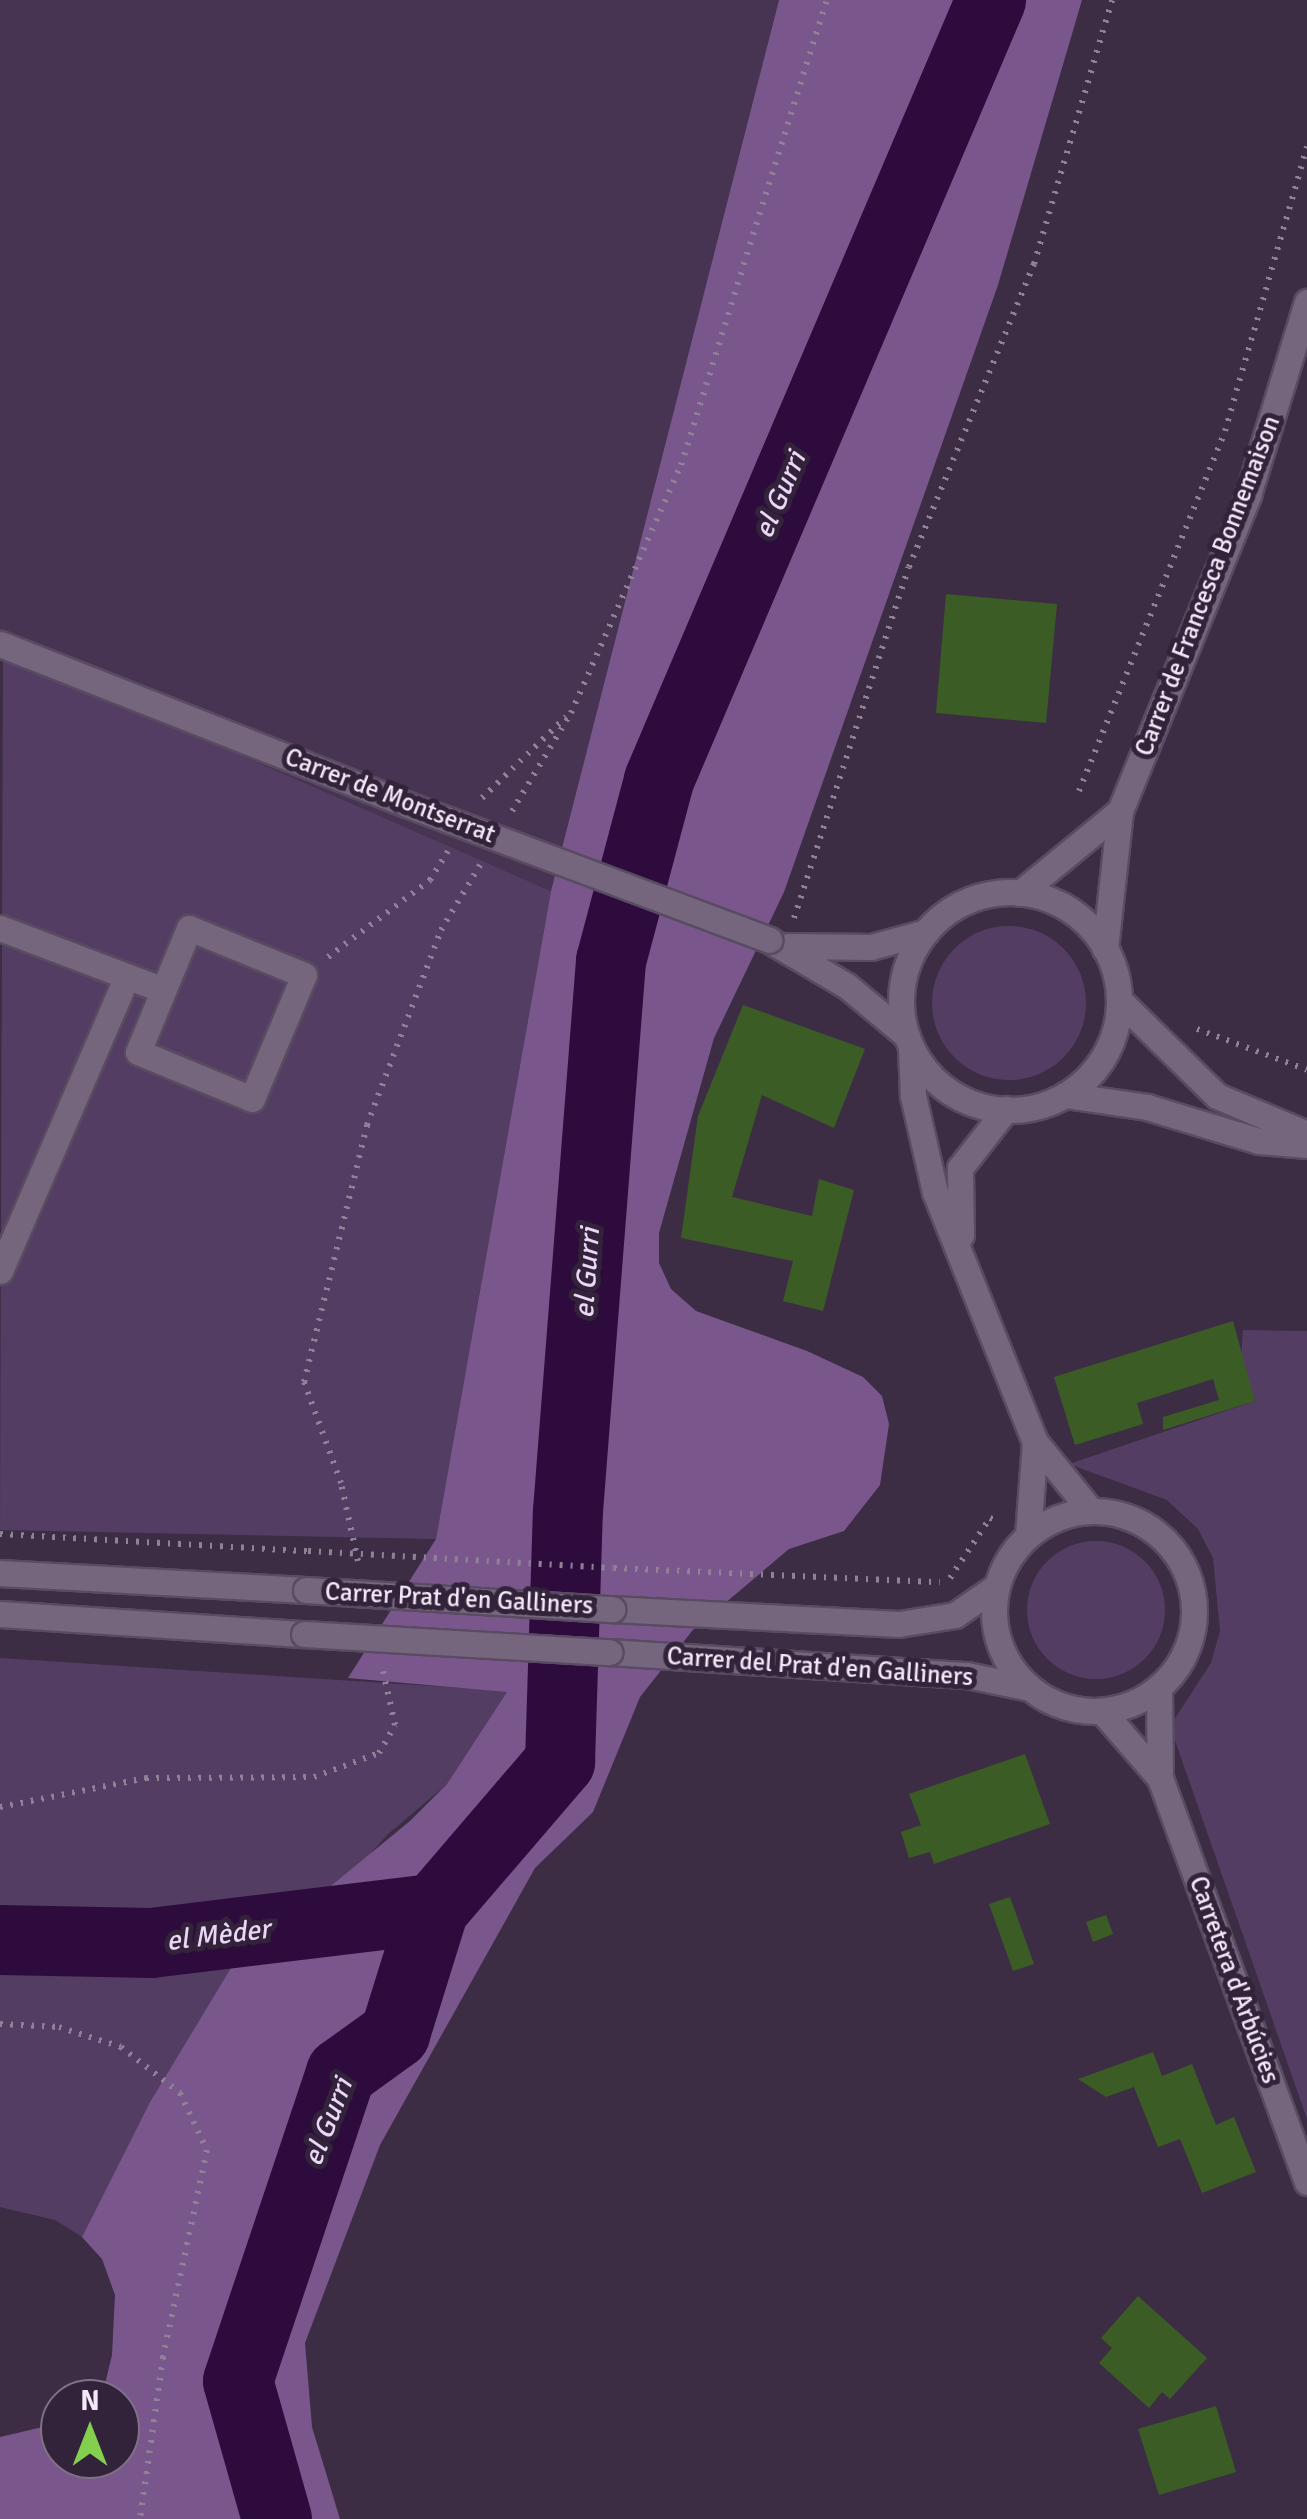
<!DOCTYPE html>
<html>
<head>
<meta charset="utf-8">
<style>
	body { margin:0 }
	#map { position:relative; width:1307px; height:2519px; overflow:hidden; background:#3c2d45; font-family:Signika,sans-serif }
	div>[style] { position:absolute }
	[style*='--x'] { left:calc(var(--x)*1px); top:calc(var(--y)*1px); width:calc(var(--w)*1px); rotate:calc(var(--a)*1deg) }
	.built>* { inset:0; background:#473452 }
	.green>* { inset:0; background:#543d62 }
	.round { border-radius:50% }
	.forest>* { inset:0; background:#79578d }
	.river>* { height:70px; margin:-35px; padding:0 35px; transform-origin:35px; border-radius:35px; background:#2d0c3d }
	.building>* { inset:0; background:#3b5d25 }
	.path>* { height:6px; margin-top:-3px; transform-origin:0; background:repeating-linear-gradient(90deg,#8f8296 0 2.5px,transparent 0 10.5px) }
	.roads { filter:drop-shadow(2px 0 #594b61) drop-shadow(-2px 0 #594b61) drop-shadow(0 2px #594b61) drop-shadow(0 -2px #594b61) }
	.minor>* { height:25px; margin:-12.5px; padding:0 12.5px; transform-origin:12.5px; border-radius:12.5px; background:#75667e }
	.minor>.ring { margin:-12.5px; padding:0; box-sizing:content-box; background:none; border:25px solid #75667e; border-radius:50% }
	.path-bridge>* { height:6px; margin-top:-3px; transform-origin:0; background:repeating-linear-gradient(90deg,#8f8296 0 2.5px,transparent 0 10.5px) }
	.bridges { filter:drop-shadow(2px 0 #594b61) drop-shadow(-2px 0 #594b61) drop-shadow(0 2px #594b61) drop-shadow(0 -2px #594b61) }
	.minor-bridge>* { height:25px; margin:-12.5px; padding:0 12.5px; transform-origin:12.5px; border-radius:12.5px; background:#75667e }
	span { translate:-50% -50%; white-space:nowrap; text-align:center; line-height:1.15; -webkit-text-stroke:10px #32233a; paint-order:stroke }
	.street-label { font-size:25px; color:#f2e8f7 }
	.water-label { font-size:28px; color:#ead6f6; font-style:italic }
	.north { position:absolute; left:40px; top:2379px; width:100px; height:100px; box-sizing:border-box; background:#32233a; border:2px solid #7f7286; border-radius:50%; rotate:0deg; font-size:28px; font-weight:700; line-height:40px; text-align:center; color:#f2e8f7 }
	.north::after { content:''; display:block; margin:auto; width:35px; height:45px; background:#83d04e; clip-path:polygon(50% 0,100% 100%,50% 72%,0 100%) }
</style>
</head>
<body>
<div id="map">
	<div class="built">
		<div style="clip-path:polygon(0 0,779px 0,551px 891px,0 650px)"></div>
	</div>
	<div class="green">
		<div style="clip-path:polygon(3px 651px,551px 891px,436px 1539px,0 1530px)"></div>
		<div class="round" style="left:932px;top:926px;width:154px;height:154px"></div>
		<div style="clip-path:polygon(1243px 1330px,1307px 1331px,1307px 2119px,1170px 1726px,1211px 1663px,1220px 1631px,1213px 1558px,1198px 1529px,1167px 1500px,1069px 1464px,1255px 1401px,1241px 1358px)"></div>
		<div class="round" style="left:1027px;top:1541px;width:138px;height:138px"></div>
		<div style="clip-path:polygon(0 1658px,508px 1691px,447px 1784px,387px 1835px,149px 2104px,82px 2237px,55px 2220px,0 2207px)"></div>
	</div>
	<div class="forest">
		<div style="clip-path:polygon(779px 0,1082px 0,998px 285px,784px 892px,714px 1038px,659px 1233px,659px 1263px,671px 1289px,696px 1311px,807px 1351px,863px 1377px,882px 1396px,889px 1424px,880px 1485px,844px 1531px,789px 1549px,692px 1631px,640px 1697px,593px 1812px,535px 1868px,380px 2145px,305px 2343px,312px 2427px,340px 2519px,0 2519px,0 2437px,60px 2423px,60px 2459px,120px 2459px,120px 2399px,92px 2399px,104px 2388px,112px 2355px,115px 2295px,102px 2259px,82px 2237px,149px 2104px,231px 1968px,410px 1821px,447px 1784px,507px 1692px,348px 1678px,436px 1539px,551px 891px)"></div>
	</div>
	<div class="river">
		<div style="--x:0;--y:1940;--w:151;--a:1.1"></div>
		<div style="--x:151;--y:1943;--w:285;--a:-6.9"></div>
		<div style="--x:277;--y:2519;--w:143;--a:-105.8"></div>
		<div style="--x:238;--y:2381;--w:325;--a:-71.5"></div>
		<div style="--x:341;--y:2073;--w:67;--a:-35.8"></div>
		<div style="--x:395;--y:2034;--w:131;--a:-72.7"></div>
		<div style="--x:434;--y:1909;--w:194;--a:-49.4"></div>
		<div style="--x:560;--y:1762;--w:251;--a:-88.2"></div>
		<div style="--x:568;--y:1511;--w:552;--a:-85.53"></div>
		<div style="--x:611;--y:961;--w:187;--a:-75.1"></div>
		<div style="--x:659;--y:780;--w:848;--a:-66.94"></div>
	</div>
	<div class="building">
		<div style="clip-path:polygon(946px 594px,1057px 604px,1046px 723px,936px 713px)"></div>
		<div style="clip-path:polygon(743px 1005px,865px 1049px,834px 1128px,762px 1095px,732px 1197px,812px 1216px,819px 1179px,854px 1190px,823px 1311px,783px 1301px,793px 1261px,681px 1238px,698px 1116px)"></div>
		<div style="clip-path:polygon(1233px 1321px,1255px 1401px,1163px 1430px,1163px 1417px,1219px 1400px,1213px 1379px,1137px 1403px,1143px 1424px,1075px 1445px,1054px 1377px)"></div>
		<div style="clip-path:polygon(1025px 1754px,1050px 1824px,934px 1864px,930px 1852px,909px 1858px,901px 1832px,921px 1825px,909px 1794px)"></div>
		<div style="clip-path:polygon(1010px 1897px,1034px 1964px,1013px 1971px,989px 1904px)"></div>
		<div style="clip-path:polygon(1106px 1915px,1113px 1934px,1093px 1942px,1086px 1922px)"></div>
		<div style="clip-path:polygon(1153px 2052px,1162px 2076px,1192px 2064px,1216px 2125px,1234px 2117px,1256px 2172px,1202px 2193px,1180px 2139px,1158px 2147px,1134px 2087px,1106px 2097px,1078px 2079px)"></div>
		<div style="clip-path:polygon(1138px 2296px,1207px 2358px,1170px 2399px,1162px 2392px,1149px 2408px,1099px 2363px,1112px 2348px,1101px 2338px)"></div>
		<div style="clip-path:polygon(1216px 2406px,1236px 2472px,1159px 2495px,1138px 2429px)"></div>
	</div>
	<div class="path">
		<div style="--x:1079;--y:791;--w:388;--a:-67.9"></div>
		<div style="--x:1225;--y:431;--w:296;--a:-73.9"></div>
		<div style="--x:482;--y:798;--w:117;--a:-44"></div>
		<div style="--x:512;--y:811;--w:114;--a:-59"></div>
		<div style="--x:571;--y:713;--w:271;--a:-66.1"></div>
		<div style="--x:681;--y:465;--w:487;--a:-72.6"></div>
		<div style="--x:794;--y:918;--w:369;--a:-71.9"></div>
		<div style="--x:909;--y:567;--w:328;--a:-67.6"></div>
		<div style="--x:1034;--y:264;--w:275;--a:-73.5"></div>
		<div style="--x:328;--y:957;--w:128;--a:-37"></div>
		<div style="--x:430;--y:880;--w:34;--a:-58"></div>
		<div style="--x:1197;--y:1029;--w:117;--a:20.4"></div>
		<div style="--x:0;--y:1534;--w:308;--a:3.2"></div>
		<div style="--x:358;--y:1561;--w:80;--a:-102.3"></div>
		<div style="--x:341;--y:1483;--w:108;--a:-110.1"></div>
		<div style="--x:304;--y:1382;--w:265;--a:-76.2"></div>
		<div style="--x:367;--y:1125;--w:209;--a:-69.2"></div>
		<div style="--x:441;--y:930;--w:76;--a:-59"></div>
		<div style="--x:614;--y:1568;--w:326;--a:2.5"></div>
		<div style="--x:950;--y:1578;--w:72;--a:-56.3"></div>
		<div style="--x:990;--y:1518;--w:10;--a:24"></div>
		<div style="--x:0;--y:1807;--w:149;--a:-11.2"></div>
		<div style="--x:146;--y:1778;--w:168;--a:-0.3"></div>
		<div style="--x:314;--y:1777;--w:69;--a:-20.3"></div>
		<div style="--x:379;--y:1753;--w:32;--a:-60"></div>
		<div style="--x:395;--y:1725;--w:55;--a:-102.5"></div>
		<div style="--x:0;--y:2024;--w:59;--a:2.9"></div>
		<div style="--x:59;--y:2027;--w:65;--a:17.9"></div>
		<div style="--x:121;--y:2047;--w:75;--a:37.9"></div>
		<div style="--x:180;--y:2093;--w:63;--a:64.7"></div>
		<div style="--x:207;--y:2150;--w:212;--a:102"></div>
		<div style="--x:163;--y:2357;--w:164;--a:98.1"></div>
	</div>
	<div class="roads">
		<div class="minor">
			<div style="--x:0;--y:644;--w:436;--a:21.5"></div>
			<div class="ring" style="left:901px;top:892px;width:193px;height:193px"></div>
			<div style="--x:1020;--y:893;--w:129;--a:-39.4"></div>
			<div style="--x:0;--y:928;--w:174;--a:20.8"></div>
			<div style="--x:189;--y:928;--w:124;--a:22.2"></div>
			<div style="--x:304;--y:975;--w:134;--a:112.8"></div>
			<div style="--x:252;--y:1099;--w:123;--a:-157.6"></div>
			<div style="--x:138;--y:1052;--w:134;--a:-67.6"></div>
			<div style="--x:769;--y:940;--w:91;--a:30.5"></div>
			<div style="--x:847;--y:986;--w:78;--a:39.8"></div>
			<div style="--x:788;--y:946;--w:83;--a:0.7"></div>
			<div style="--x:871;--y:947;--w:57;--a:-15.3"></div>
			<div style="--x:1105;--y:949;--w:139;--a:-83.8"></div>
			<div style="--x:1120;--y:811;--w:341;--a:-67.9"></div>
			<div style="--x:1248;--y:495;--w:202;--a:-73"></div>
			<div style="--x:1119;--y:1000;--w:137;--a:44.4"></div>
			<div style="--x:1217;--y:1096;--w:98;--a:22.9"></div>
			<div style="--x:911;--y:1048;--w:48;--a:87.6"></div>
			<div style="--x:913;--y:1096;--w:98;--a:77.1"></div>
			<div style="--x:935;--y:1192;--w:269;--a:68.2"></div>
			<div style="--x:1035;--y:1442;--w:89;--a:50.9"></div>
			<div style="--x:1065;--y:1095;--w:83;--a:8.3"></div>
			<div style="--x:1147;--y:1107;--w:117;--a:16.9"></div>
			<div style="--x:1259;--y:1141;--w:48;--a:4.8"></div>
			<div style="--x:961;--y:1235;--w:67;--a:-90.9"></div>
			<div style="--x:960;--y:1168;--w:75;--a:-52.1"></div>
			<div style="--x:0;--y:1271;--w:319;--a:-66.7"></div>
			<div class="ring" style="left:994px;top:1511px;width:175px;height:175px"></div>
			<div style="--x:1028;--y:1535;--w:93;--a:-85.7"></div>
			<div style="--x:0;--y:1573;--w:306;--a:3.2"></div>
			<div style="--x:612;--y:1609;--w:287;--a:3"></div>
			<div style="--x:899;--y:1624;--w:57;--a:-9.1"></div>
			<div style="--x:955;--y:1615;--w:51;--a:-34.6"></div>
			<div style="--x:0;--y:1614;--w:305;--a:3.8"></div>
			<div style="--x:609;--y:1652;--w:359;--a:3.7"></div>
			<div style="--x:967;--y:1675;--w:63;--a:11.8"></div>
			<div style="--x:1159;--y:1687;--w:91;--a:89.4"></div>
			<div style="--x:1160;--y:1778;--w:430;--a:70"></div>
			<div style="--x:1102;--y:1711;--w:89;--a:49.1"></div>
		</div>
	</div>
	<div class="path-bridge">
		<div style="--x:308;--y:1551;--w:306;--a:3.2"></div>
	</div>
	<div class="bridges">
		<div class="minor-bridge">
			<div style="--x:406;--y:804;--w:388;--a:20.5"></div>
			<div style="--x:306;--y:1590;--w:307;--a:3.6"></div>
			<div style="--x:304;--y:1634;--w:306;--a:3.4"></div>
		</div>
	</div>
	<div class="street-label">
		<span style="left:1208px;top:586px;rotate:-69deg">Carrer de Francesca Bonnemaison</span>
		<span style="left:390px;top:796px;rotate:21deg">Carrer de Montserrat</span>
		<span style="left:459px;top:1599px;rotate:3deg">Carrer Prat d'en Galliners</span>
		<span style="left:820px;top:1667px;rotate:4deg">Carrer del Prat d'en Galliners</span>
		<span style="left:1234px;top:1980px;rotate:70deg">Carretera d'Arbúcies</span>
	</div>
	<div class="water-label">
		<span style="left:780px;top:495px;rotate:-67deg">el Gurri</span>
		<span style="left:587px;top:1273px;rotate:-86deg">el Gurri</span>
		<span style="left:218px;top:1935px;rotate:-7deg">el Mèder</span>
		<span style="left:328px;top:2122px;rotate:-69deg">el Gurri</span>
	</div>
	<div class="north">N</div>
</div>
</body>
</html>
